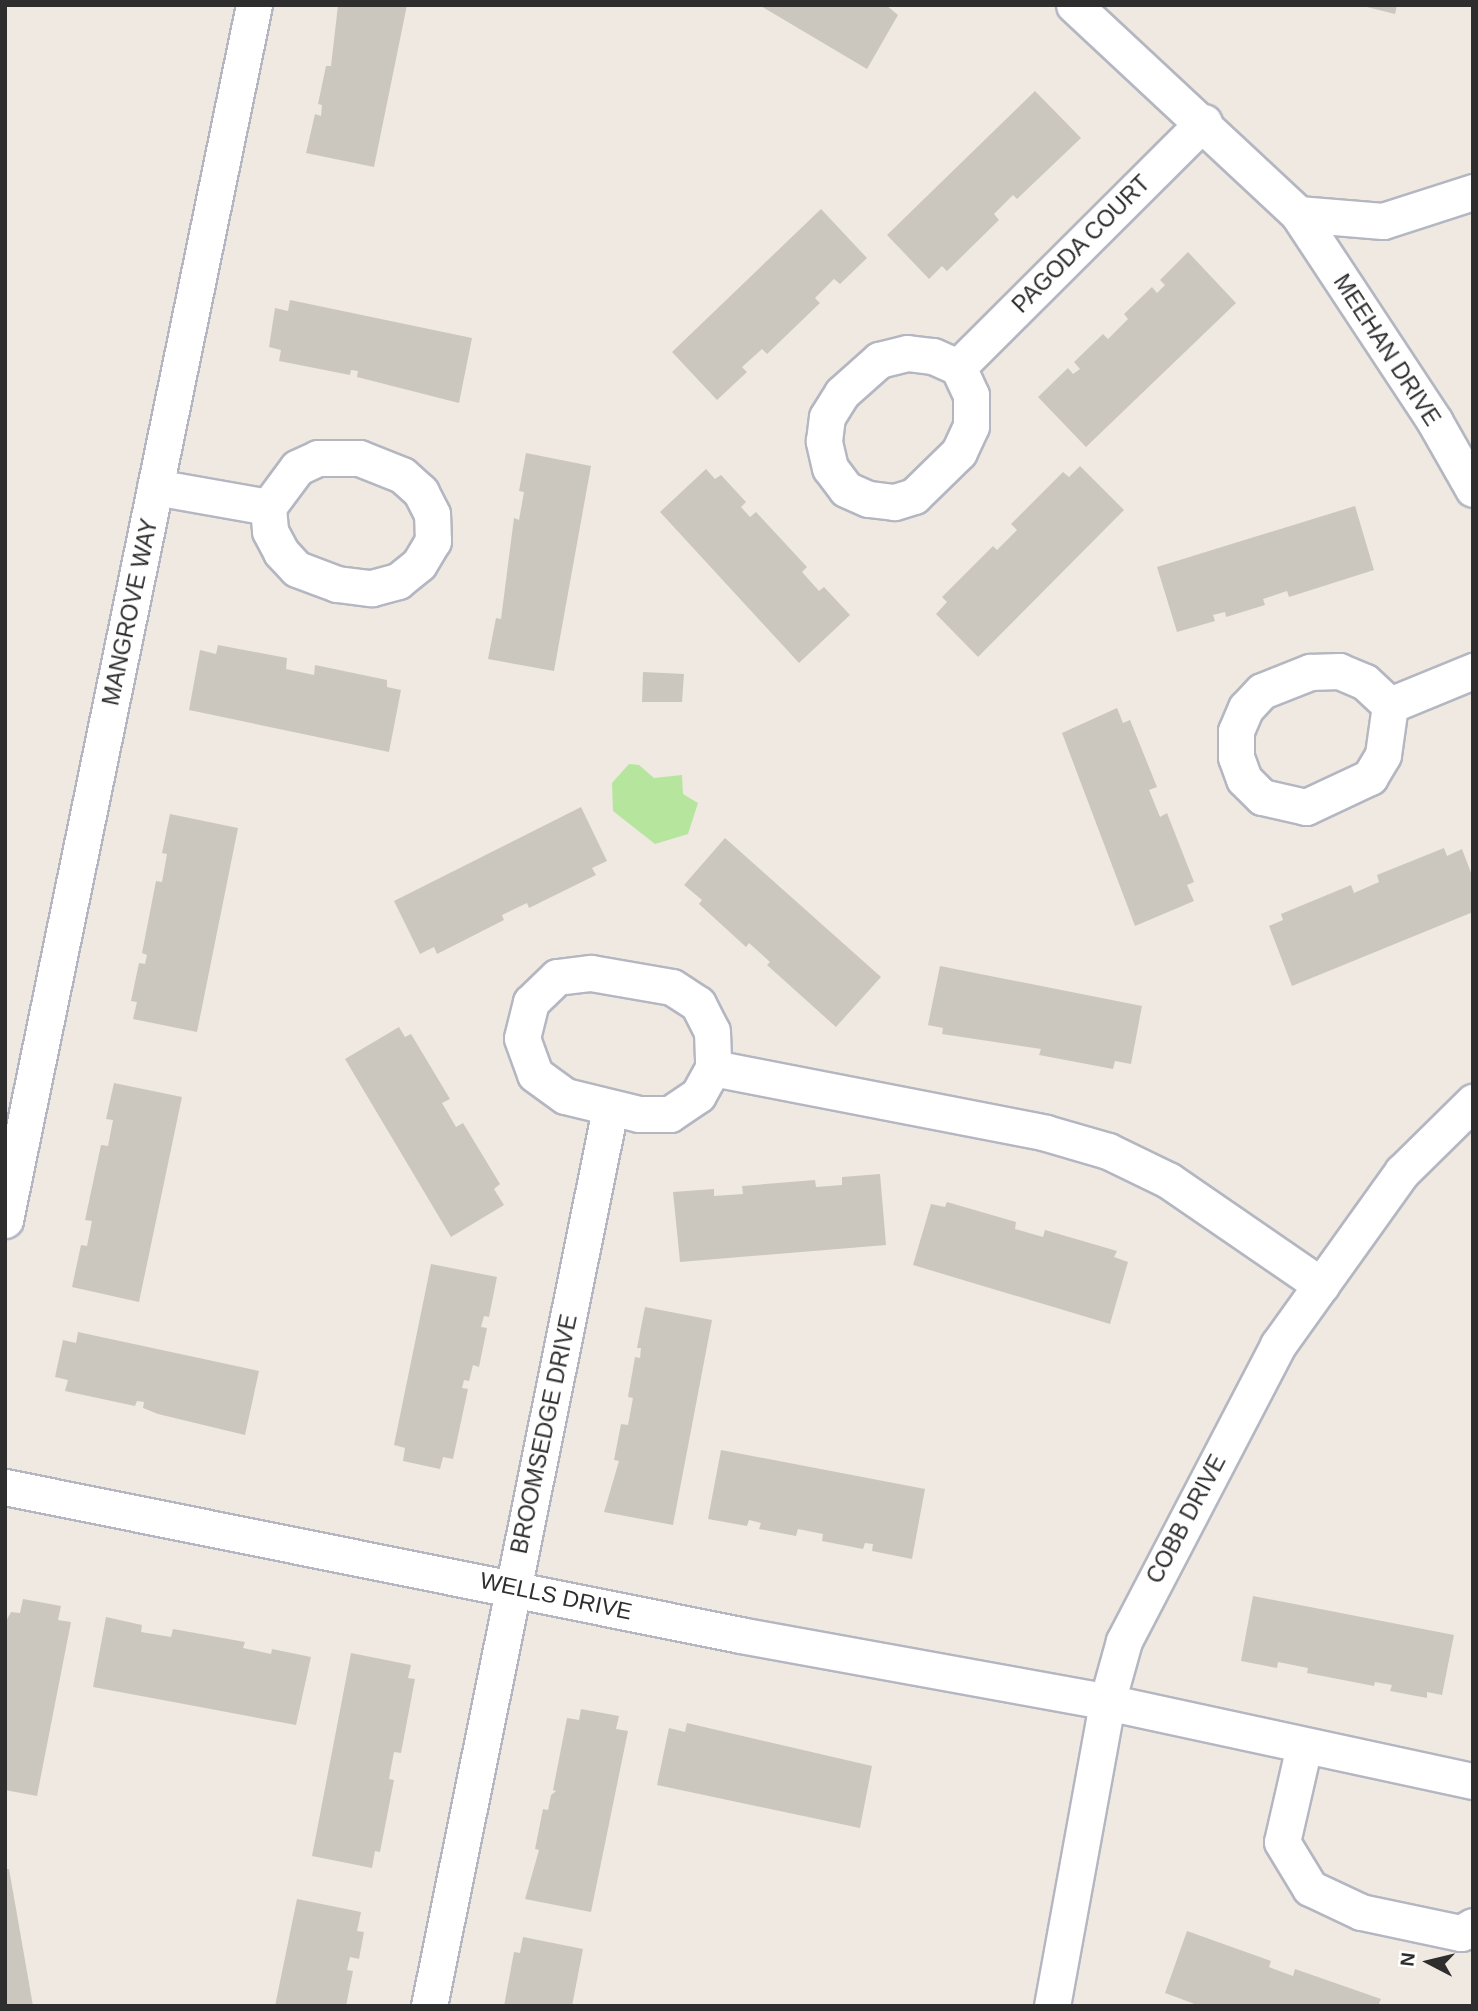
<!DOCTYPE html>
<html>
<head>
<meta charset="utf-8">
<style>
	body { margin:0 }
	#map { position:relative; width:1478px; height:2011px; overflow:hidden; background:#efe9e1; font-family:Arial,sans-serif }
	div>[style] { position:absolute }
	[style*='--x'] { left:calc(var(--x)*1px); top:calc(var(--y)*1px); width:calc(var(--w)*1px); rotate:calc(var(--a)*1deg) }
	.green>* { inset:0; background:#b6e59e }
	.building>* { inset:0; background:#cbc7bf }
	.roads { filter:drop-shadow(2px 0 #b4b7c1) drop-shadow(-2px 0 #b4b7c1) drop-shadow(0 2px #b4b7c1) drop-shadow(0 -2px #b4b7c1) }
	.minor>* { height:35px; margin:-17.5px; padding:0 17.5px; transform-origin:17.5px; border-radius:17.5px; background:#fff }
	span { translate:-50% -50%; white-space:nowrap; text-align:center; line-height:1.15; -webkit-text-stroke:7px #fff; paint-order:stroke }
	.street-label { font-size:23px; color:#2e2e2e }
	.frame { position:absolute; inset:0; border:7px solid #2e2e2e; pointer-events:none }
	.north { position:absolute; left:1394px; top:1927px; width:70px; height:70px; -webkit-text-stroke:5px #fff; paint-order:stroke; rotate:277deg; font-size:19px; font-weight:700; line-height:28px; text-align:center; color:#2e2e2e }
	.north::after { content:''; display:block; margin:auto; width:24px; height:32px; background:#2e2e2e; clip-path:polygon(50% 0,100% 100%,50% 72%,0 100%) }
</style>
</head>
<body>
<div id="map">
	<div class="green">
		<div style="clip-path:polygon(629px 764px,639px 765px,654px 778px,682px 775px,683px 794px,698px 803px,688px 834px,655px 844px,613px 811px,612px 783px)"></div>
	</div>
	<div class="building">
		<div style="clip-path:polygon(338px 5px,407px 5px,374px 167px,306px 153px,315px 114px,321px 116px,322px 105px,318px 104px,326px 66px,331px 66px)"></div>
		<div style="clip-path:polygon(759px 5px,886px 5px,898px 15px,867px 69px)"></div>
		<div style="clip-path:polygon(1359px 5px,1397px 5px,1395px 14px)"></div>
		<div style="clip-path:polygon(1035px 91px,1081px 138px,1017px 199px,1013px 195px,994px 214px,999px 220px,947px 271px,942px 266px,929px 279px,887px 235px)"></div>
		<div style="clip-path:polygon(821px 209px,867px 258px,840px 284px,834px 279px,815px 298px,820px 303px,767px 354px,762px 349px,742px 367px,747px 372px,717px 400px,672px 352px)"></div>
		<div style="clip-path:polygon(1188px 252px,1236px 303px,1086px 447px,1038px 397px,1068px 368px,1073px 374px,1080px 369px,1074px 362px,1103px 334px,1108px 339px,1128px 319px,1124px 314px,1152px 287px,1157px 293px,1165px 285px,1160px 280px)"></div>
		<div style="clip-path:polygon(290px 300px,472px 338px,459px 403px,357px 377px,358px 371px,351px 370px,350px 375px,279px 361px,281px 350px,269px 347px,275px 308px,288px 311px)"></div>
		<div style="clip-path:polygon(526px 453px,591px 466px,554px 671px,488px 659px,496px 618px,501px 619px,514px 518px,519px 520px,524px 492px,519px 491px)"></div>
		<div style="clip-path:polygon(1080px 466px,1124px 510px,978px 657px,936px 614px,947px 602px,942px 597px,993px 546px,997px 550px,1017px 530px,1011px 524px,1063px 472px,1069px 477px)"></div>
		<div style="clip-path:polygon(706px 469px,715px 479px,721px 475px,746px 502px,741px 507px,750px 517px,756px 512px,807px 567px,802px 572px,819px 591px,824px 587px,850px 615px,799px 663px,660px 512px)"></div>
		<div style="clip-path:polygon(1355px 506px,1374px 570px,1289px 597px,1287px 591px,1263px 599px,1265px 605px,1226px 617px,1225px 612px,1213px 615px,1215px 621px,1177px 632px,1157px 567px)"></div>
		<div style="clip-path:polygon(218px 645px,287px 658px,286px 669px,314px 675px,315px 665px,387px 680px,387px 687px,401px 690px,389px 752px,189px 710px,200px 650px,216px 654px)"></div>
		<div style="clip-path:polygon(643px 672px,684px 674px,682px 702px,642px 702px)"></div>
		<div style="clip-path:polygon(1117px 708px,1123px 723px,1130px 720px,1157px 787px,1149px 790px,1160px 817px,1167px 813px,1194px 882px,1187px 885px,1194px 901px,1135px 926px,1062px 733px)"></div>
		<div style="clip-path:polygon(581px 807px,607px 861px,592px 868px,596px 875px,529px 908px,527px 903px,502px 915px,504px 920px,437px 954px,434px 947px,420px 954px,394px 901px)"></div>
		<div style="clip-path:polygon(170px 814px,238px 828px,197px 1032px,133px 1019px,137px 1002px,131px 1001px,139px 963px,145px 964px,147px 955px,142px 953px,156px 881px,162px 882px,167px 854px,162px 853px)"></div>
		<div style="clip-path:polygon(725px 838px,881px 977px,836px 1027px,767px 965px,770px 962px,749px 943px,746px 947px,699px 904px,702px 900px,684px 885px)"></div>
		<div style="clip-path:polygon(1444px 848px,1447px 856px,1462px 849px,1473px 878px,1473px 912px,1292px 986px,1269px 926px,1283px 920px,1281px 914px,1351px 885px,1354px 893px,1379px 882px,1377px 875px)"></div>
		<div style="clip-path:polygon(940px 966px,1142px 1006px,1131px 1064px,1115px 1061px,1113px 1069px,1039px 1055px,1041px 1049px,942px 1034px,943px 1028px,928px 1025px)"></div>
		<div style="clip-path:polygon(399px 1027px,405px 1037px,411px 1034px,450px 1099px,442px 1103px,456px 1127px,463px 1123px,500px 1184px,494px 1189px,504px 1205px,451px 1237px,345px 1059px)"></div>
		<div style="clip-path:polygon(114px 1083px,182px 1097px,139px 1302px,72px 1287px,81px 1245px,87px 1246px,92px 1221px,85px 1220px,101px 1145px,108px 1146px,113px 1120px,106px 1119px)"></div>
		<div style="clip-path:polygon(880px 1174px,886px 1245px,680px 1262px,673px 1192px,714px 1189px,714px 1196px,743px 1194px,742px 1186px,815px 1180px,816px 1187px,842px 1185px,842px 1177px)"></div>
		<div style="clip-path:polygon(947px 1202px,1016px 1222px,1015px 1229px,1043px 1237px,1045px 1230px,1117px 1251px,1114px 1257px,1128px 1262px,1110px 1324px,913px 1265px,931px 1204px,945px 1207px)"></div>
		<div style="clip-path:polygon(431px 1264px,497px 1277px,489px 1317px,484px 1316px,481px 1327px,487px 1328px,479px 1367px,473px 1365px,469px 1381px,464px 1380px,462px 1388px,468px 1389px,453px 1459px,443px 1457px,440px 1469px,403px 1461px,405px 1448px,394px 1445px)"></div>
		<div style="clip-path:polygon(645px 1307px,712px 1320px,673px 1525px,604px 1512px,619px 1461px,614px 1460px,621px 1424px,628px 1425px,633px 1398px,628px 1397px,635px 1357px,640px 1358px,641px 1348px,637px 1348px)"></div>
		<div style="clip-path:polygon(78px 1332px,259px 1371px,245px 1435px,158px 1414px,143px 1408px,144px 1402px,137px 1401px,135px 1406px,65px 1391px,68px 1380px,55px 1377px,63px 1340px,76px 1343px)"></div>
		<div style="clip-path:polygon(721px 1450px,925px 1489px,912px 1559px,872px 1551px,873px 1544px,865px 1543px,863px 1549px,822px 1541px,823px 1534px,798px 1529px,796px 1536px,759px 1529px,761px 1523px,749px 1520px,747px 1526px,708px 1519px)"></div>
		<div style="clip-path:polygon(1253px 1596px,1454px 1635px,1442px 1695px,1427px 1692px,1427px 1698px,1390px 1691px,1392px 1685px,1375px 1682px,1374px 1686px,1307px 1673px,1308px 1668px,1278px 1662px,1277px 1668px,1241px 1661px)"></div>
		<div style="clip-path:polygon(23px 1599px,61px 1606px,58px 1620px,71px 1622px,37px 1796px,5px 1790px,5px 1623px,11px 1612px,20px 1613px)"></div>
		<div style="clip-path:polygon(106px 1617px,142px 1625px,141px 1632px,171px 1637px,173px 1629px,245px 1642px,243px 1648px,271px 1654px,272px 1649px,311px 1657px,296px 1725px,93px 1687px)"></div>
		<div style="clip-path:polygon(351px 1653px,411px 1665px,408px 1678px,415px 1679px,401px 1753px,394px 1752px,389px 1779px,394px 1780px,380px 1852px,375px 1851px,372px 1868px,312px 1856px)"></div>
		<div style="clip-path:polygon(581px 1709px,619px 1716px,616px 1729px,628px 1731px,591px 1912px,525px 1899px,539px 1850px,535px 1849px,543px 1809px,548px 1810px,551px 1795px,556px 1791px,553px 1790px,567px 1718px,579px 1720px)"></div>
		<div style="clip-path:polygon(687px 1723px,872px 1766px,860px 1828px,657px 1785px,669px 1728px,685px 1732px)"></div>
		<div style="clip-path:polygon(5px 1869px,9px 1869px,33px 2006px,5px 2006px)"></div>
		<div style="clip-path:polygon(297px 1899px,361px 1912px,357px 1931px,364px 1932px,359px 1959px,350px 1957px,347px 1970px,353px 1971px,346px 2006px,275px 2006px)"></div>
		<div style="clip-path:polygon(1187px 1931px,1271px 1961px,1269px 1967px,1293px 1976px,1295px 1969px,1381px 1999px,1378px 2006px,1200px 2006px,1165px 1993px)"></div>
		<div style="clip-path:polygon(523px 1937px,583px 1949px,572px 2006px,504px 2006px,514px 1952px,520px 1953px)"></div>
	</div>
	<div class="roads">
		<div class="minor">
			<div style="--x:1074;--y:5;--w:306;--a:43"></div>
			<div style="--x:1298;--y:214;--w:249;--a:56.6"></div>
			<div style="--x:1435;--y:422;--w:77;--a:60.4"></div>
			<div style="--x:1298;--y:214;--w:85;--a:4.7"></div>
			<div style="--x:1383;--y:221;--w:95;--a:-17.9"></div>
			<div style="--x:958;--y:367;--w:31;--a:65"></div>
			<div style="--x:971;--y:395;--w:31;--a:90"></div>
			<div style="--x:971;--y:426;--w:29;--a:115"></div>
			<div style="--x:959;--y:452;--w:63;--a:135.6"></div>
			<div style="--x:914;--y:496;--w:21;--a:163"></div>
			<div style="--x:894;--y:502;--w:26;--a:-173"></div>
			<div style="--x:868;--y:499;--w:24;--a:-156"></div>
			<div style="--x:846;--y:489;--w:26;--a:-127"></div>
			<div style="--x:830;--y:468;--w:28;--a:-103"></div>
			<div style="--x:824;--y:441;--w:24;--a:-83"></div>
			<div style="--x:827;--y:417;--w:28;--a:-58"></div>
			<div style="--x:842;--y:393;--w:50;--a:-41.7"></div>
			<div style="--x:879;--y:360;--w:29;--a:-14"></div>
			<div style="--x:907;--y:353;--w:26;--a:7"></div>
			<div style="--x:933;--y:356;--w:27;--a:24"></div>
			<div style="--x:958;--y:367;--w:347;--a:-44.9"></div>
			<div style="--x:155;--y:487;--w:115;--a:10"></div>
			<div style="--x:268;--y:507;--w:24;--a:85"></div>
			<div style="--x:270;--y:531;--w:24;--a:62"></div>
			<div style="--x:281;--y:552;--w:23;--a:47"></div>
			<div style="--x:297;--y:569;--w:43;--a:20.6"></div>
			<div style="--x:337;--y:584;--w:35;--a:7"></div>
			<div style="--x:372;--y:588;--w:27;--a:-15"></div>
			<div style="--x:398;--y:581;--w:27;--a:-39"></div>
			<div style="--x:419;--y:564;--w:27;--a:-59"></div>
			<div style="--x:433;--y:541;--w:27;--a:-92"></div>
			<div style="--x:432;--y:514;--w:25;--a:-117"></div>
			<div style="--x:421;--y:492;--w:25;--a:-138"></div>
			<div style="--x:402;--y:475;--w:46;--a:-158.4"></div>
			<div style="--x:359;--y:458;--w:41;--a:180"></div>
			<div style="--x:318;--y:458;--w:23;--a:155"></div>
			<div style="--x:297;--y:468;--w:49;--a:126.6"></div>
			<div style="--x:1339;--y:671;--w:28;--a:23"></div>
			<div style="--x:1365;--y:682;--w:34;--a:43"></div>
			<div style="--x:1390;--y:705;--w:50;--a:98"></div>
			<div style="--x:1383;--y:755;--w:26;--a:121"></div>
			<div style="--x:1370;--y:777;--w:71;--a:154.9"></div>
			<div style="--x:1306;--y:807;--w:45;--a:-167.2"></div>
			<div style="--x:1262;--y:797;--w:25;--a:-135"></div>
			<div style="--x:1244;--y:779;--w:23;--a:-110"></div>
			<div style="--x:1236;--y:757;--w:26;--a:-90"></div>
			<div style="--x:1236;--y:731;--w:25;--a:-67"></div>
			<div style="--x:1246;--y:708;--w:23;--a:-47"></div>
			<div style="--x:1262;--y:691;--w:52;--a:-21.6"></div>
			<div style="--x:1310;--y:672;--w:29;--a:-2"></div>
			<div style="--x:1390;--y:705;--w:90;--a:-22.3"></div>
			<div style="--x:591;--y:973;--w:82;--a:9.8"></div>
			<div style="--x:672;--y:987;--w:31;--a:33"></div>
			<div style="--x:698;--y:1004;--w:30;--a:63"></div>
			<div style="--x:712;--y:1031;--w:37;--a:88"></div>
			<div style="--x:713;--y:1068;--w:31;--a:119"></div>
			<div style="--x:698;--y:1095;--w:34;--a:146"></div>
			<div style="--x:670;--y:1114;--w:31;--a:180"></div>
			<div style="--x:639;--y:1114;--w:76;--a:-166.3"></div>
			<div style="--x:565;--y:1096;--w:37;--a:-144"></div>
			<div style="--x:535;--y:1074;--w:38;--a:-110"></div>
			<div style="--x:522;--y:1038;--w:37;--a:-76"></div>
			<div style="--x:531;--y:1002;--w:36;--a:-44"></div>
			<div style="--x:557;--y:977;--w:34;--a:-7"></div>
			<div style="--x:713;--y:1068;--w:339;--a:11"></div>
			<div style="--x:1046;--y:1133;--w:65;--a:16.2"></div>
			<div style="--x:1108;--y:1151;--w:67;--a:25.8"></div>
			<div style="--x:1168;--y:1180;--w:186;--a:34.5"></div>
			<div style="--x:5;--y:1220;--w:1240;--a:-78.42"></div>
			<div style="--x:5;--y:1487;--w:750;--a:11.38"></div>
			<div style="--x:740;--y:1635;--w:373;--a:10.3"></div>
			<div style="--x:1107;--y:1702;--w:374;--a:12.2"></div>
			<div style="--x:1304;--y:1746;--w:98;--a:102.9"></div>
			<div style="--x:1282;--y:1842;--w:54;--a:58.7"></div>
			<div style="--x:1310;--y:1888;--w:56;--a:25.2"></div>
			<div style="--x:1361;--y:1912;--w:102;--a:11.9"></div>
			<div style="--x:1461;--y:1933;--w:14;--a:-30"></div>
			<div style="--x:429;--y:2006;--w:915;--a:-78.59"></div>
			<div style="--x:1052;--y:2006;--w:309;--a:-79.7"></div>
			<div style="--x:1107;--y:1702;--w:63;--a:-74.4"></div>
			<div style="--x:1124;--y:1641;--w:334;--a:-62.5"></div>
			<div style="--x:1278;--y:1345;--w:213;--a:-54.4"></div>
			<div style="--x:1402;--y:1172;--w:100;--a:-44.6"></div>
		</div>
	</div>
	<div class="street-label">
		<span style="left:1081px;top:244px;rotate:-45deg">PAGODA COURT</span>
		<span style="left:1387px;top:350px;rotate:57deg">MEEHAN DRIVE</span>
		<span style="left:130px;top:612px;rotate:-78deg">MANGROVE WAY</span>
		<span style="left:544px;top:1434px;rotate:-78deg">BROOMSEDGE DRIVE</span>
		<span style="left:1186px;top:1519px;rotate:-62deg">COBB DRIVE</span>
		<span style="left:556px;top:1596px;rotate:12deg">WELLS DRIVE</span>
	</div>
	<div class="frame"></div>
	<div class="north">N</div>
</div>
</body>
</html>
